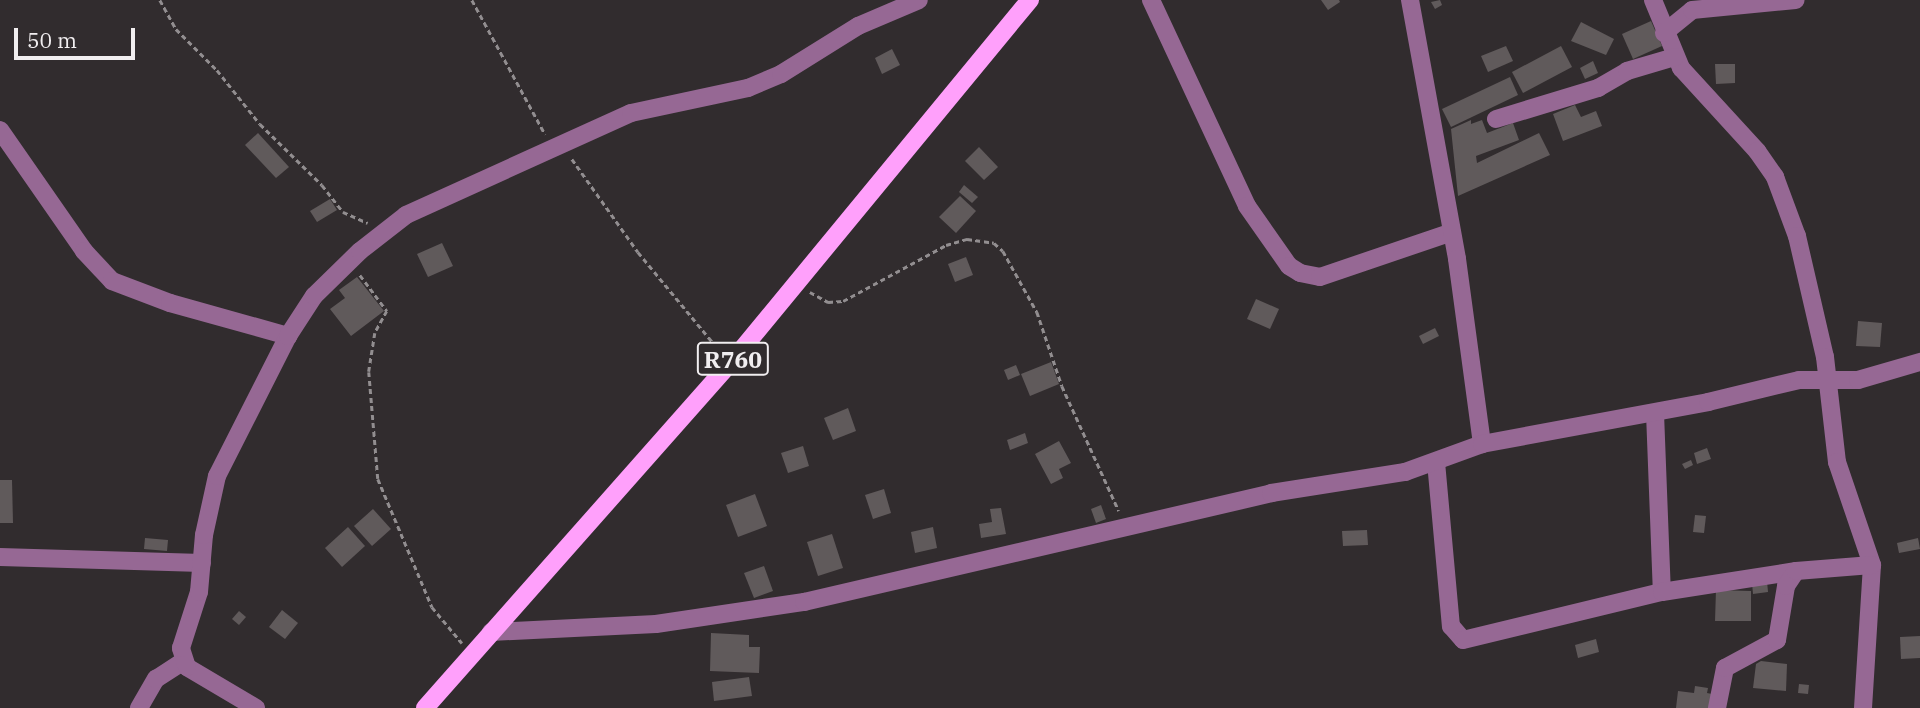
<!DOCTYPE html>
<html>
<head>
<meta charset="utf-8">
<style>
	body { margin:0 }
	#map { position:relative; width:1920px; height:708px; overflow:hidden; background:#312c2e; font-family:"IBM Plex Serif",serif }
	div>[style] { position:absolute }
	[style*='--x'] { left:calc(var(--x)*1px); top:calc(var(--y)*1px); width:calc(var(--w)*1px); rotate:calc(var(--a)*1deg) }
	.building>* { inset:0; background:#605a5b }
	.path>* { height:2.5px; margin-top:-1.25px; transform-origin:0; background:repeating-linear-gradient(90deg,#928e90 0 5px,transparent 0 8.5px) }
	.minor>* { height:18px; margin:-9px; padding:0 9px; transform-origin:9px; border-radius:9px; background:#966894 }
	.major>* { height:18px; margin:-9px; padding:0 9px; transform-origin:9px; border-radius:9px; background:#ffa0fb }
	span { translate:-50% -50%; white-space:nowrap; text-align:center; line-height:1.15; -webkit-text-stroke:5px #312c2e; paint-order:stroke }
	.shield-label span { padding:2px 5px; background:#312c2e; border:2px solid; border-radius:5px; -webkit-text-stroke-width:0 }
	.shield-label { font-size:23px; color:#f1eef0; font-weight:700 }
	.scale { position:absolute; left:14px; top:28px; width:121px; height:32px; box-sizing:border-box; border:4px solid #f1eef0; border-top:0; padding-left:9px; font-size:21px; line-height:24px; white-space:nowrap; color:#f1eef0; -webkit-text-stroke:5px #312c2e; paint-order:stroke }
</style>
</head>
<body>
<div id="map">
	<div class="building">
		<div style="clip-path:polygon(1321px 0,1339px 0,1340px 2px,1328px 10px)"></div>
		<div style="clip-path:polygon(1440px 0,1442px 5px,1435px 9px,1431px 2px)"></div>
		<div style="clip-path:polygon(1651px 21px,1662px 46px,1633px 59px,1622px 34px)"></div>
		<div style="clip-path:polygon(1581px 22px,1614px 39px,1606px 55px,1571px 41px)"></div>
		<div style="clip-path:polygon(1506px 46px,1513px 61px,1488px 72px,1481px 56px)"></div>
		<div style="clip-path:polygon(1561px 46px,1572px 67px,1523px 93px,1512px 72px)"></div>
		<div style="clip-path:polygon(892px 49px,900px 65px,882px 74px,875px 58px)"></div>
		<div style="clip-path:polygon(1593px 61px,1598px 73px,1585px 79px,1580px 68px)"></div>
		<div style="clip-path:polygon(1715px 64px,1735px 64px,1735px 83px,1716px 84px)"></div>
		<div style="clip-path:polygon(1510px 77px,1518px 95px,1451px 127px,1442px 109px)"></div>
		<div style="clip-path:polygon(1575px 105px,1581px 117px,1596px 111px,1602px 126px,1563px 141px,1553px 114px)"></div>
		<div style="clip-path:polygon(1471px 120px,1471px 124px,1482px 120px,1487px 133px,1513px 123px,1519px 140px,1476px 156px,1477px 163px,1539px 133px,1550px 155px,1458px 196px,1451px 129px)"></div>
		<div style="clip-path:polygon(258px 133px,289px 167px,276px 178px,245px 145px)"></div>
		<div style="clip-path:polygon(979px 147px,998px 167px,984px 180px,965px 161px)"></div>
		<div style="clip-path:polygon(964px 185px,978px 197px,972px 203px,959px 192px)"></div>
		<div style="clip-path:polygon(960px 196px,976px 211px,956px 233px,939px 217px)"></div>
		<div style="clip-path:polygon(330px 199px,337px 210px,317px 222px,310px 211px)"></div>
		<div style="clip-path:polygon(442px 243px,453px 266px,428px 277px,417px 254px)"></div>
		<div style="clip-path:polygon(966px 257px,973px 275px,955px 282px,948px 264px)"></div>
		<div style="clip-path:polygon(357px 277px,384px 311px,351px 336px,330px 309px,345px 298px,339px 290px)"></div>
		<div style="clip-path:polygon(1256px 299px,1279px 309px,1270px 329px,1247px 319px)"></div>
		<div style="clip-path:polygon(1858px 321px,1882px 323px,1880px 347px,1856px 346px)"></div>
		<div style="clip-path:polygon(1435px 328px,1439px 336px,1423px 344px,1419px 336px)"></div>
		<div style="clip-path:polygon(1051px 362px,1059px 384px,1030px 396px,1021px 374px)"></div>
		<div style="clip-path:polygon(1016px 365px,1020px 375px,1008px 380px,1004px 370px)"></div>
		<div style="clip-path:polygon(848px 408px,856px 431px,833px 440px,824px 418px)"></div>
		<div style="clip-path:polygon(1025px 433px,1028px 443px,1010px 450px,1007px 440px)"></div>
		<div style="clip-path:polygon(1059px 441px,1071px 463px,1059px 469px,1063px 478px,1051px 484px,1035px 454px)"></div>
		<div style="clip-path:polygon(803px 446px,809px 466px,788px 473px,781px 453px)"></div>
		<div style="clip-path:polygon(1707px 448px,1711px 459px,1697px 464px,1694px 453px)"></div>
		<div style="clip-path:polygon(1691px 460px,1693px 465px,1685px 469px,1682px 464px)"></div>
		<div style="clip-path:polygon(0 480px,12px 480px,13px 523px,0 523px)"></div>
		<div style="clip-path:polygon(884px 489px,891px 513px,873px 519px,865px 495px)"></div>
		<div style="clip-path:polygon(755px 494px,767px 526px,738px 537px,726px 505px)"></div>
		<div style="clip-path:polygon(1101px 505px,1106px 519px,1096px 523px,1091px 509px)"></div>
		<div style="clip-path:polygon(1001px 508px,1006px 534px,981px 538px,979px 524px,992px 522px,990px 509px)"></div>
		<div style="clip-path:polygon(373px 509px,391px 529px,372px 546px,354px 526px)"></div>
		<div style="clip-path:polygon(1695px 515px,1706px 516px,1704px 533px,1693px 532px)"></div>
		<div style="clip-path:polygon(348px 527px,365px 546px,342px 567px,325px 548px)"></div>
		<div style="clip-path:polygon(933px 527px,937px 548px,915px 553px,911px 532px)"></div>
		<div style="clip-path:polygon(1367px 530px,1368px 545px,1343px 546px,1342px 531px)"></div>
		<div style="clip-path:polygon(832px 534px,843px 568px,818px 576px,807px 542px)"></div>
		<div style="clip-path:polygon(145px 538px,168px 540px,167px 551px,144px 549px)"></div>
		<div style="clip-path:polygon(1918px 538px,1920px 549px,1899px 553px,1897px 543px)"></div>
		<div style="clip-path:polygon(764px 566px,773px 591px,754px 598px,744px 573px)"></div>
		<div style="clip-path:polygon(1767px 581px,1768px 592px,1753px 594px,1752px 583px)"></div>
		<div style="clip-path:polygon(1716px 590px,1751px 591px,1751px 621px,1715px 621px)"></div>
		<div style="clip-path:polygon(282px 610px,298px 623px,285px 639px,269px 627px)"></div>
		<div style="clip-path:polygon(239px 611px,246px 617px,239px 625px,232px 619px)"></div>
		<div style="clip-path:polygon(711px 633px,749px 635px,749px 647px,760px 647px,759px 673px,710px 671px)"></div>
		<div style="clip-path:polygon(1920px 636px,1920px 658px,1901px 659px,1900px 637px)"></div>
		<div style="clip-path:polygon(1596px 639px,1599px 652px,1578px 658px,1575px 645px)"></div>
		<div style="clip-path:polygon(1761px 661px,1787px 664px,1786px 691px,1753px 688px,1756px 664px)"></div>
		<div style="clip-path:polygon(749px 677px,752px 696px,714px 701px,712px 682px)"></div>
		<div style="clip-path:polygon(1799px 684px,1809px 685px,1808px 694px,1798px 693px)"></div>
		<div style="clip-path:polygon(1695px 686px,1708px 688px,1707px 693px,1712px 694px,1710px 708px,1676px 708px,1678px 691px,1694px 693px)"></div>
	</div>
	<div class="path">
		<div style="--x:160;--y:0;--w:33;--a:61"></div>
		<div style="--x:176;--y:29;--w:58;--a:45"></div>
		<div style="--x:217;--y:70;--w:69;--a:51.5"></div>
		<div style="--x:260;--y:124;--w:87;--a:44.5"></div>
		<div style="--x:322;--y:185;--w:34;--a:52"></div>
		<div style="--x:343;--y:212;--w:27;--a:24"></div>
		<div style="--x:472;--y:0;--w:153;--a:61.4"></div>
		<div style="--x:572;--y:159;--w:114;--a:54.6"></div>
		<div style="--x:638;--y:252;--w:127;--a:50.4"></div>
		<div style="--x:360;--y:275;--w:45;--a:53.1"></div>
		<div style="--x:387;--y:311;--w:25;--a:119"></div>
		<div style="--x:375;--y:333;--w:39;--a:99"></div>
		<div style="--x:369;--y:372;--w:107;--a:85.2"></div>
		<div style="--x:378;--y:479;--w:139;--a:67.1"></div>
		<div style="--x:432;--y:607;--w:47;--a:50.2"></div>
		<div style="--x:810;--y:292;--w:21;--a:29"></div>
		<div style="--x:828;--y:302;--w:15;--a:-4"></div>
		<div style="--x:843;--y:301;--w:117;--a:-28.5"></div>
		<div style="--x:946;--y:245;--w:22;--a:-16"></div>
		<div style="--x:967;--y:239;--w:27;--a:8"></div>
		<div style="--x:994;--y:243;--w:12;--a:42"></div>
		<div style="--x:1003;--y:251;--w:70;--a:60.9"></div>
		<div style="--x:1037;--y:312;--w:78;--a:71.3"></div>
		<div style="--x:1062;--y:386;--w:137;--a:65.5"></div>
	</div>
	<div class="minor">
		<div style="--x:1151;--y:0;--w:227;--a:65"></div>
		<div style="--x:1247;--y:206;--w:73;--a:55"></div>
		<div style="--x:1289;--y:266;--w:13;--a:32"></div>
		<div style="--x:1300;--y:273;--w:20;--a:11"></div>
		<div style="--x:1320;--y:277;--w:139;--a:-18.8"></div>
		<div style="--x:1410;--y:0;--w:263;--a:79.7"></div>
		<div style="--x:1457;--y:259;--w:187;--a:82.3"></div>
		<div style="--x:1653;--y:0;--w:74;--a:67.6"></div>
		<div style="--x:1681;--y:68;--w:113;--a:47.5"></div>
		<div style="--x:1757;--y:151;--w:32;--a:55"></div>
		<div style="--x:1775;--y:177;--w:63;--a:69.6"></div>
		<div style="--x:1797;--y:236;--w:124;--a:77"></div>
		<div style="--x:1825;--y:357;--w:106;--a:83.5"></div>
		<div style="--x:1837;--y:462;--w:109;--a:71.2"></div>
		<div style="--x:1872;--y:565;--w:143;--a:93.6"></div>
		<div style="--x:1664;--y:33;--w:36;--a:-39"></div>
		<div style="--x:1692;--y:10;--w:104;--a:-5.5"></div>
		<div style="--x:1496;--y:119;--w:107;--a:-16.9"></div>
		<div style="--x:1598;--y:88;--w:34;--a:-30"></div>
		<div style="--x:1627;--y:71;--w:50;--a:-16.3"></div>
		<div style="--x:0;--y:130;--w:147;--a:55.2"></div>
		<div style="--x:84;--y:251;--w:41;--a:47"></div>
		<div style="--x:112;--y:281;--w:62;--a:20.8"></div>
		<div style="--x:170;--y:303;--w:123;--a:15.6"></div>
		<div style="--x:1655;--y:413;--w:179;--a:87.8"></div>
		<div style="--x:1436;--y:462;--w:165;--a:84.8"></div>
		<div style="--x:1451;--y:626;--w:18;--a:49"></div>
		<div style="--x:1463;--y:640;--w:205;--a:-13.6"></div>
		<div style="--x:1662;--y:592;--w:136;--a:-8.9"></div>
		<div style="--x:0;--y:557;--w:202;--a:1.7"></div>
		<div style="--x:491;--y:632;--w:165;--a:-2.8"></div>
		<div style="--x:656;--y:624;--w:150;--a:-8.5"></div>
		<div style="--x:804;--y:602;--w:480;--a:-13.1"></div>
		<div style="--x:1271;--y:493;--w:136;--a:-8.9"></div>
		<div style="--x:1405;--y:472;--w:82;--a:-20"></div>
		<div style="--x:1482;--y:444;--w:230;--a:-10.5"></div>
		<div style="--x:1708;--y:402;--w:94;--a:-13.6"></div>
		<div style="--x:1799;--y:380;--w:59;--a:0"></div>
		<div style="--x:1858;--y:380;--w:65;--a:-16.2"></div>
		<div style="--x:139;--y:708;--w:34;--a:-60"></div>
		<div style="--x:156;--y:679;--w:31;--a:-33"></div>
		<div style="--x:256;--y:708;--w:80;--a:-149.3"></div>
		<div style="--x:187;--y:667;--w:20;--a:-108"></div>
		<div style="--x:181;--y:648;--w:59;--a:-72.2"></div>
		<div style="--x:199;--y:592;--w:57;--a:-85"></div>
		<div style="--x:204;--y:535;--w:60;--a:-77.6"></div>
		<div style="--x:217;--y:476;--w:157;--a:-63.1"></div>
		<div style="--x:288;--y:336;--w:48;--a:-57"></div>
		<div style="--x:314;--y:296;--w:64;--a:-44.4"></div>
		<div style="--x:360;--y:251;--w:58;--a:-38"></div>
		<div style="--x:406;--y:215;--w:247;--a:-24.4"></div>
		<div style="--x:631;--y:113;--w:120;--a:-12.1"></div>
		<div style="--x:748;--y:88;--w:36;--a:-23"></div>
		<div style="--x:781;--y:74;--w:91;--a:-31.9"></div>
		<div style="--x:858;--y:26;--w:66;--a:-23.1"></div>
		<div style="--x:1717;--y:708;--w:41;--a:-78.7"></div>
		<div style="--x:1725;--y:668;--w:59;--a:-28.3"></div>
		<div style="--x:1777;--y:640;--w:55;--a:-80.5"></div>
		<div style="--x:1786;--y:586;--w:18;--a:-56"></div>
		<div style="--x:1796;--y:571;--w:76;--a:-4.5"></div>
	</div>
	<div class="major">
		<div style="--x:425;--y:708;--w:465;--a:-48.5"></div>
		<div style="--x:733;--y:360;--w:467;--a:-50.5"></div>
	</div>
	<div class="shield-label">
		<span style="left:733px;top:359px">R760</span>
	</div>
	<div class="scale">50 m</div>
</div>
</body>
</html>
